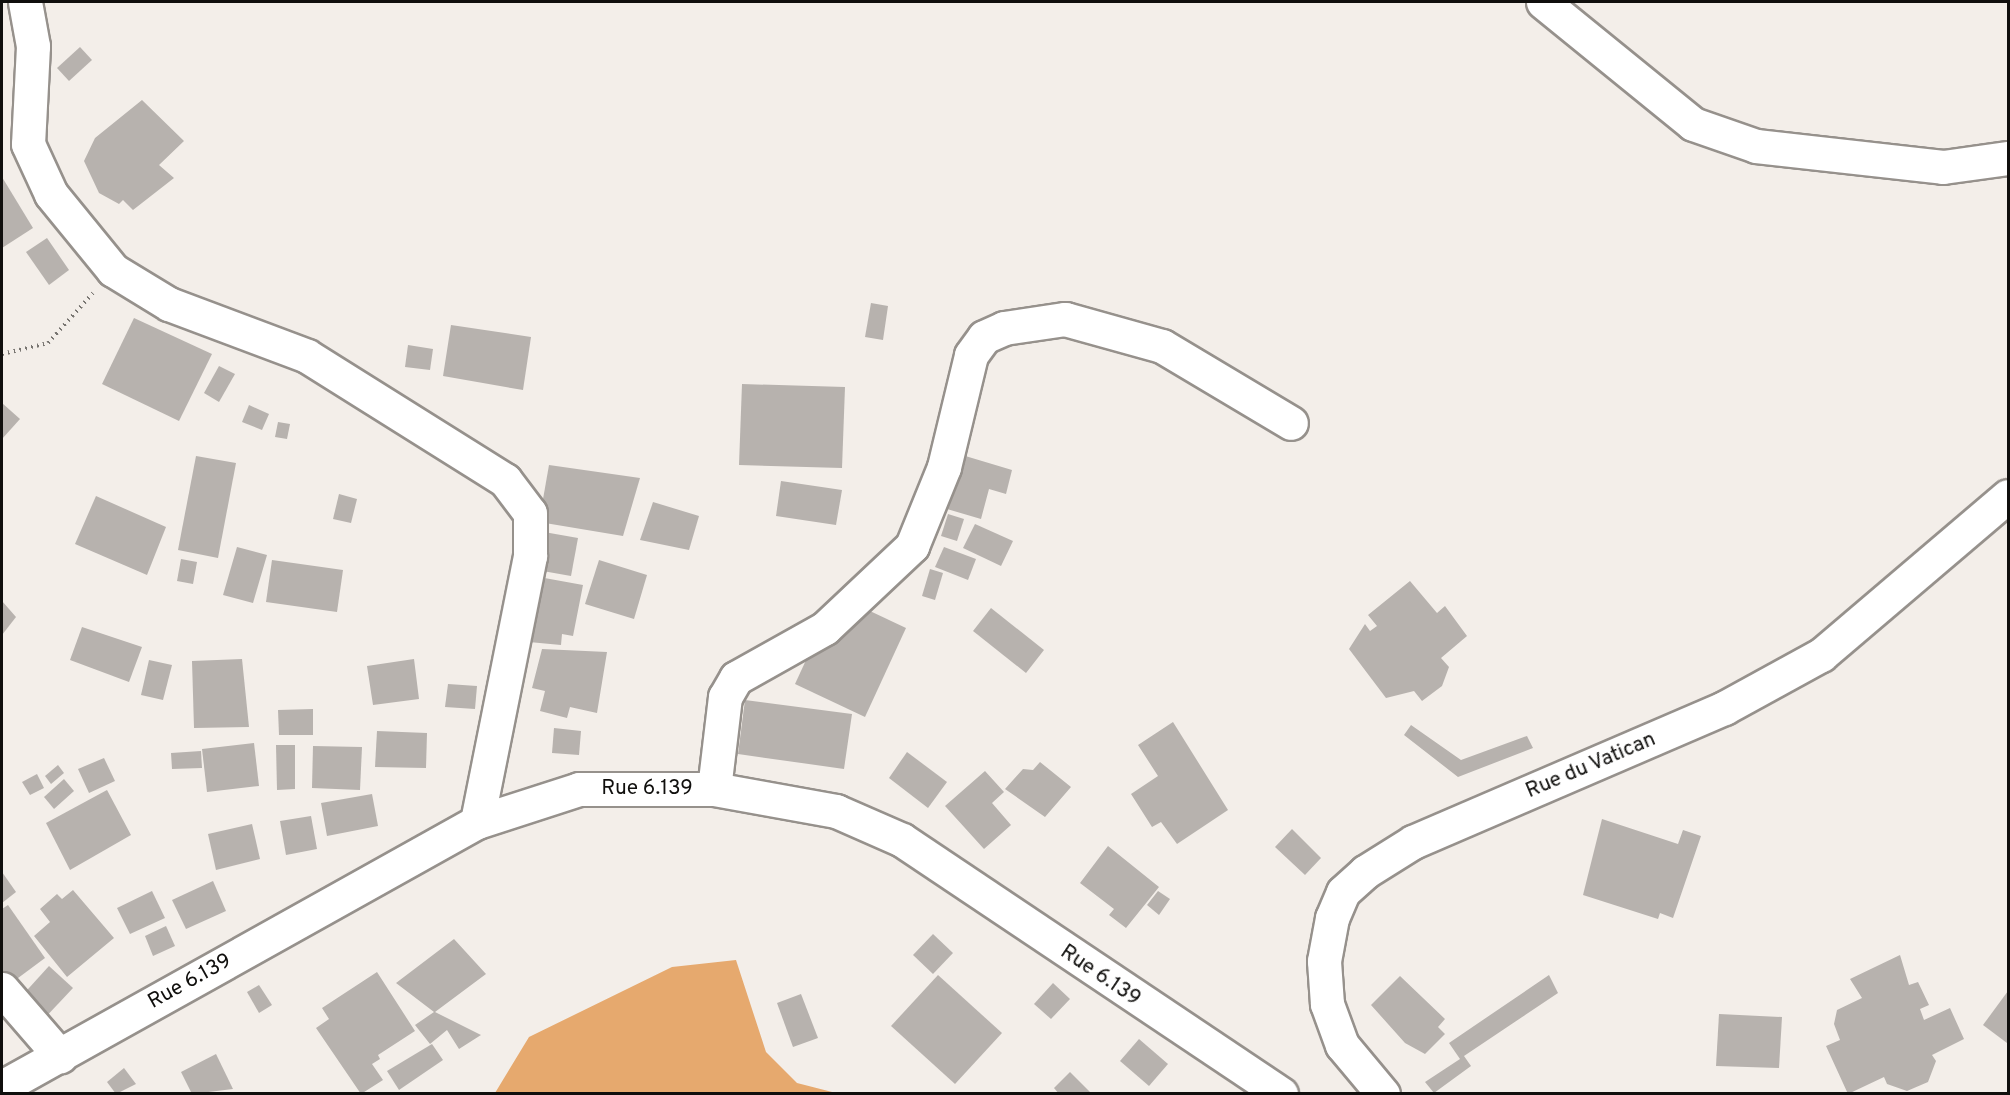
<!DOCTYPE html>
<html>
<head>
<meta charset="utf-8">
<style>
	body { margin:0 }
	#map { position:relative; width:2010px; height:1095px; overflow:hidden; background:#f3eee9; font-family:Overpass,sans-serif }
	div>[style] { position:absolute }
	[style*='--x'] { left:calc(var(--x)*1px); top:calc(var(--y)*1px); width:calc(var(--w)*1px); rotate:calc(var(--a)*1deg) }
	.forest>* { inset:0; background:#e6a96e }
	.building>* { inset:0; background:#b7b2ae }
	.path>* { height:4px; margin-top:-2px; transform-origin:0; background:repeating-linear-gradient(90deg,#787571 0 1.5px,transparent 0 6px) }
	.roads { filter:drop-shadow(2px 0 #96918c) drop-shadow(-2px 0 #96918c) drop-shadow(0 2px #96918c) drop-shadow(0 -2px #96918c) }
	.minor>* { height:33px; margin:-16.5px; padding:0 16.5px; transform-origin:16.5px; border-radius:16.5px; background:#fff }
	span { translate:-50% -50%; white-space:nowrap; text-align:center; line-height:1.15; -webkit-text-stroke:4.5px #fff; paint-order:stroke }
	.street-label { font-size:21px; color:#100f0d }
	.frame { position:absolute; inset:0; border:3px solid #100f0d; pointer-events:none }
</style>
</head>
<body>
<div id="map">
	<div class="forest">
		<div style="clip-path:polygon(736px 960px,766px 1052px,797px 1083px,836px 1093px,495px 1093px,529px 1037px,672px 967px)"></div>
	</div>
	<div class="building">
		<div style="clip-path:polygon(80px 47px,92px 60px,69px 81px,57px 68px)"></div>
		<div style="clip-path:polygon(142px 100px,184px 141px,159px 165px,174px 178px,133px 210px,123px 200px,119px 204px,99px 193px,84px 161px,95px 138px)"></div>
		<div style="clip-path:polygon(2px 177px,33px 228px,2px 248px)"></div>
		<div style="clip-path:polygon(47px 238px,69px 270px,49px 285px,26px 252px)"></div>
		<div style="clip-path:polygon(871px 303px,888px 306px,883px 340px,865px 337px)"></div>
		<div style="clip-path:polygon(134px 318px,212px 354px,179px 421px,102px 384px)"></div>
		<div style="clip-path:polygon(451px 325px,531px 337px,523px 390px,443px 376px)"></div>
		<div style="clip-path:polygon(408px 345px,433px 349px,430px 370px,405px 367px)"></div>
		<div style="clip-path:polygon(219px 366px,235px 374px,219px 402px,204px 393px)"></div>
		<div style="clip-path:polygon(742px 384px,845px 387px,842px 468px,739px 465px)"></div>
		<div style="clip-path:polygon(2px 403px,20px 419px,2px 439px)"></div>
		<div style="clip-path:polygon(249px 405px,269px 414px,262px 430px,242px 422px)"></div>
		<div style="clip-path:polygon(278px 422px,290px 424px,287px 439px,275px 437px)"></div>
		<div style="clip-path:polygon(962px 455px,1012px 470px,1006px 494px,989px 489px,981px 519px,947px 509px)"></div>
		<div style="clip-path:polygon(196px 456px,236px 463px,218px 558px,178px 550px)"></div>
		<div style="clip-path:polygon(549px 465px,640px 478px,623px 536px,539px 522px)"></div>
		<div style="clip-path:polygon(781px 481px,842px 490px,836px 525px,776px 516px)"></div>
		<div style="clip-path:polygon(339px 494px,357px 499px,351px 523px,333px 519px)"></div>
		<div style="clip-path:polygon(96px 496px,166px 527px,147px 575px,75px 544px)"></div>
		<div style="clip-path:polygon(653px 502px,699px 516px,689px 550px,640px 540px)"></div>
		<div style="clip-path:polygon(948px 514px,964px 519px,957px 541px,941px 536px)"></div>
		<div style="clip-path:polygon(975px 524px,1013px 541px,1001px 566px,963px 548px)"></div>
		<div style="clip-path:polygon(544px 532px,578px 538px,571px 576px,537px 570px)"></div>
		<div style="clip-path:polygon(237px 547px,267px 555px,253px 603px,223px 595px)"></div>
		<div style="clip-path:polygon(944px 547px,976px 559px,968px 580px,935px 567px)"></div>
		<div style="clip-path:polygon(181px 559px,197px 562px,193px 584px,177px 581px)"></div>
		<div style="clip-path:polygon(272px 560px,343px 570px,337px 612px,266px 602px)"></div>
		<div style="clip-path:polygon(599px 560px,647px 575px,634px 619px,585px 604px)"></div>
		<div style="clip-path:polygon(930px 569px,943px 573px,935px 600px,922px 596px)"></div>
		<div style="clip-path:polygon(539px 577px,583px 585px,573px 636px,562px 634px,561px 645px,529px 642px)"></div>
		<div style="clip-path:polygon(1410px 581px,1437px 613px,1445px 606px,1467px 636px,1441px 658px,1449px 667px,1442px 686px,1422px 701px,1414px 691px,1386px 698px,1349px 649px,1365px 624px,1370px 631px,1377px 626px,1368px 615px)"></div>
		<div style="clip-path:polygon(836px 595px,906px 628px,865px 717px,795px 684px)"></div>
		<div style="clip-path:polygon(2px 601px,16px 617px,2px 635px)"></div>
		<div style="clip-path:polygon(991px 608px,1044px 650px,1026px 673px,973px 631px)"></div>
		<div style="clip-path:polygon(82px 627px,142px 647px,129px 682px,70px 660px)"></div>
		<div style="clip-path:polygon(542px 649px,607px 652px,597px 713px,570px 707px,567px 718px,540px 711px,545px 691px,532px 688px)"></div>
		<div style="clip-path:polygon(242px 659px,249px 727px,194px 728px,192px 661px)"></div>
		<div style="clip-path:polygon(414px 659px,419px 699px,373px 705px,367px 666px)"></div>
		<div style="clip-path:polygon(149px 660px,172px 665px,163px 700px,141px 695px)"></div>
		<div style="clip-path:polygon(448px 684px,477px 686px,475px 709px,445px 707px)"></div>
		<div style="clip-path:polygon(745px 700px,852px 714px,844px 769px,738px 754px)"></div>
		<div style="clip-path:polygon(313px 709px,313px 735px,279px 735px,278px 710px)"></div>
		<div style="clip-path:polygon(1173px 722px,1228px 810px,1177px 844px,1161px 822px,1152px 827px,1131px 794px,1158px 776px,1138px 745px)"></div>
		<div style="clip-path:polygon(1411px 725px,1461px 760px,1527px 736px,1533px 748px,1458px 777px,1404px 735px)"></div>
		<div style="clip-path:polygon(554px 728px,581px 731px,579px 755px,552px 753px)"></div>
		<div style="clip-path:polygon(377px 731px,427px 733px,426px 768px,375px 767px)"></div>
		<div style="clip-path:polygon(254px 743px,259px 786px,207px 792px,202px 749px)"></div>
		<div style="clip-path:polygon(276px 745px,295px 745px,295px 789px,277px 790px)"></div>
		<div style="clip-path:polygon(313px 746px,362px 747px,360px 790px,312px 788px)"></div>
		<div style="clip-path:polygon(201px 751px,202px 768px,172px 769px,171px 753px)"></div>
		<div style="clip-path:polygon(907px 752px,947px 782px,928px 808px,889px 778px)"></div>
		<div style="clip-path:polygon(104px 758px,115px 781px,89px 793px,78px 769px)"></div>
		<div style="clip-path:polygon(1040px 762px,1071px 787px,1045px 817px,1005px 789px,1023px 769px,1033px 770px)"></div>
		<div style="clip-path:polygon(58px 765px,64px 773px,51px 784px,45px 776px)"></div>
		<div style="clip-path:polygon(985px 771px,1004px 792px,992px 803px,1011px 825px,984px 849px,945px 806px)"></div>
		<div style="clip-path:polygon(37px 774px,44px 788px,30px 795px,22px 782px)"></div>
		<div style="clip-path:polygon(64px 779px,74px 791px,54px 809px,44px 797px)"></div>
		<div style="clip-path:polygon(107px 790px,131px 835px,70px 870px,46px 823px)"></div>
		<div style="clip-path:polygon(372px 794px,378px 826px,327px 836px,321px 803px)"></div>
		<div style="clip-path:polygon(311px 816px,317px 849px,286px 855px,280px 821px)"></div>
		<div style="clip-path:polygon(1602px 819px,1678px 844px,1683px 830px,1701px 836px,1673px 918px,1660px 913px,1658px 919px,1583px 895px)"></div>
		<div style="clip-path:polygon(252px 824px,260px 859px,216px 870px,208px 834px)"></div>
		<div style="clip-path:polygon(1292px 829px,1321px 858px,1305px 875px,1275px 847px)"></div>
		<div style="clip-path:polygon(1108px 846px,1159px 887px,1126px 928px,1109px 915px,1114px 909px,1080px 883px)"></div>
		<div style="clip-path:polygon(2px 872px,16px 892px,2px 903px)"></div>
		<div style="clip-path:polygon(213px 881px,226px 911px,186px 929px,172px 900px)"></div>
		<div style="clip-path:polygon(73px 890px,114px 938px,67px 977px,34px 936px,50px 922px,40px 909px,57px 894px,62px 899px)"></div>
		<div style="clip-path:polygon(152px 891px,165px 918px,130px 934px,117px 908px)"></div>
		<div style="clip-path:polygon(1158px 891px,1170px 899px,1159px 915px,1147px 905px)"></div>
		<div style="clip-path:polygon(8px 905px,45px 958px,10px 984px,2px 972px,2px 909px)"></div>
		<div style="clip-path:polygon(166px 926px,175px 946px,153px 956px,145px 936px)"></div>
		<div style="clip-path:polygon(933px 934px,953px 953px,933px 974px,913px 955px)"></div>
		<div style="clip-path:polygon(454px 939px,486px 974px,435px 1012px,481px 1035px,459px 1049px,447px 1030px,430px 1044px,415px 1025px,434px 1012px,396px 983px)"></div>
		<div style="clip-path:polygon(1900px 955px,1909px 985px,1918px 982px,1929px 1005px,1920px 1009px,1924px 1020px,1950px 1008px,1964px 1039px,1932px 1055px,1936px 1061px,1928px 1082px,1907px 1091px,1887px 1084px,1884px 1077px,1848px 1094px,1826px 1046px,1840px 1040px,1834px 1024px,1837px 1010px,1862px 998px,1850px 979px)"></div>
		<div style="clip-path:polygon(49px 966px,73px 988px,42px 1021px,19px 999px)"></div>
		<div style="clip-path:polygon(377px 972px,415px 1031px,378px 1055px,380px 1059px,372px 1064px,383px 1080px,361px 1094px,316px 1028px,329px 1019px,322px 1008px)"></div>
		<div style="clip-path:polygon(938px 975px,1002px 1033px,955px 1084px,891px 1026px)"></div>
		<div style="clip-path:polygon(1549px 975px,1558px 993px,1464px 1056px,1471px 1066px,1434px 1093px,1425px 1082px,1460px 1059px,1449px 1043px)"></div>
		<div style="clip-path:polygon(1400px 976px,1445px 1019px,1438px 1027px,1445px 1034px,1425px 1054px,1405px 1043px,1371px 1005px)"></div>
		<div style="clip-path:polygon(1053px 983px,1070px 999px,1051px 1019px,1034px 1004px)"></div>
		<div style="clip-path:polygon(259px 985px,272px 1005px,259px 1013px,247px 992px)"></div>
		<div style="clip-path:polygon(2008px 991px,2008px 1042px,2007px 1043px,1983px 1025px)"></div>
		<div style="clip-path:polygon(801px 994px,818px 1038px,793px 1047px,777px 1003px)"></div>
		<div style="clip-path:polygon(1719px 1014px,1782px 1017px,1779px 1068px,1716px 1066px)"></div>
		<div style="clip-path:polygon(1139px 1039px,1168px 1064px,1149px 1086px,1120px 1061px)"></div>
		<div style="clip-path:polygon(432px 1044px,443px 1060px,399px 1090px,387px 1071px)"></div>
		<div style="clip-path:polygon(216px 1054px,233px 1089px,192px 1094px,181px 1072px)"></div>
		<div style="clip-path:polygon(124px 1068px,136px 1084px,116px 1094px,107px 1082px)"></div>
		<div style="clip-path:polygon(1070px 1072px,1092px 1094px,1059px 1094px,1054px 1088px)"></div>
	</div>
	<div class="path">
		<div style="--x:2;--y:354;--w:47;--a:-13.4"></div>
		<div style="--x:48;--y:343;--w:67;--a:-48"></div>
	</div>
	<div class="roads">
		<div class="minor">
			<div style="--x:25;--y:2;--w:45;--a:79.7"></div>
			<div style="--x:33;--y:46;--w:98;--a:92.9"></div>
			<div style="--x:28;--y:144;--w:55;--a:65.3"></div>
			<div style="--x:51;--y:194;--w:98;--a:50.8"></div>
			<div style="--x:113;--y:270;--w:66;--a:31.3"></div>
			<div style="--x:169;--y:304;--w:147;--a:20.6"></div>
			<div style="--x:307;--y:356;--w:234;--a:32.1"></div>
			<div style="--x:505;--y:480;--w:41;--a:52.9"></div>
			<div style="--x:530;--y:513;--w:43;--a:90"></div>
			<div style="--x:530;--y:556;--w:271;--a:101.3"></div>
			<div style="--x:1543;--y:2;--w:193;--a:39.1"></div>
			<div style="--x:1693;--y:124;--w:67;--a:19.2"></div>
			<div style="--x:1756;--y:146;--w:188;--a:6.4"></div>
			<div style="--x:1943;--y:167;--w:66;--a:-7.9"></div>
			<div style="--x:714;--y:789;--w:93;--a:-83.2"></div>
			<div style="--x:725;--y:697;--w:22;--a:-60"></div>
			<div style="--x:736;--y:678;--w:102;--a:-29.3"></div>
			<div style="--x:825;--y:628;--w:120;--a:-43.3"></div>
			<div style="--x:912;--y:546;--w:85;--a:-67.9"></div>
			<div style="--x:944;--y:467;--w:115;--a:-76.4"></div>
			<div style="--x:971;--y:355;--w:22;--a:-54"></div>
			<div style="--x:984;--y:337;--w:22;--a:-24"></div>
			<div style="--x:1004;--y:328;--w:62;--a:-8.4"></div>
			<div style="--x:1065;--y:319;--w:101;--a:15.6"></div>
			<div style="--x:1162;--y:346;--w:150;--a:30.8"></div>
			<div style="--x:2;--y:989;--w:89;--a:49.1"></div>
			<div style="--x:2;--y:1087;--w:544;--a:-29.16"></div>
			<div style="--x:477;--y:822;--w:107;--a:-17.9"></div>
			<div style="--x:579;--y:789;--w:135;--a:0"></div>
			<div style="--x:714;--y:789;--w:124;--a:10.2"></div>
			<div style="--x:836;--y:811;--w:72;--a:23.7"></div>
			<div style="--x:902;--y:840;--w:456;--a:33.8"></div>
			<div style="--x:1383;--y:1094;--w:64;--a:-129.9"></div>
			<div style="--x:1342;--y:1045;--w:44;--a:-110.1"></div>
			<div style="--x:1327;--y:1004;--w:43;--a:-94"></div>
			<div style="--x:1324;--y:961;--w:44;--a:-79.5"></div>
			<div style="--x:1332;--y:918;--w:28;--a:-67"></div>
			<div style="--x:1343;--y:892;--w:30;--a:-42"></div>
			<div style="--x:1365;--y:872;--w:57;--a:-32"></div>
			<div style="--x:1413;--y:842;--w:339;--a:-23.3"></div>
			<div style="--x:1724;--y:708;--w:111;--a:-28.7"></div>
			<div style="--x:1821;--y:655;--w:245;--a:-40.4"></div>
		</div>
	</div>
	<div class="street-label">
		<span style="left:1591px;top:766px;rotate:-23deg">Rue du Vatican</span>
		<span style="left:647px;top:789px">Rue 6.139</span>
		<span style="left:1100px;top:976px;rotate:34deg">Rue 6.139</span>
		<span style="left:190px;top:982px;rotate:-29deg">Rue 6.139</span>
	</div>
	<div class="frame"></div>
</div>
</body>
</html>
